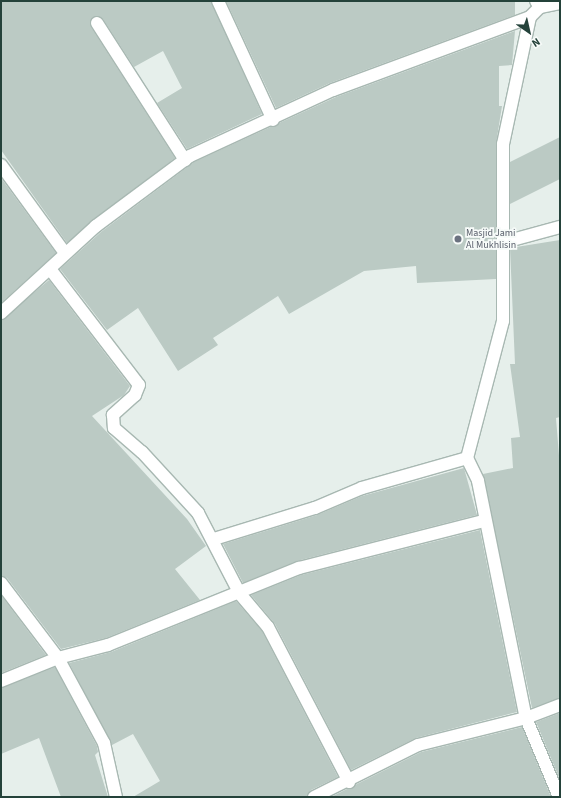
<!DOCTYPE html>
<html>
<head>
<meta charset="utf-8">
<style>
	body { margin:0 }
	#map { position:relative; width:561px; height:798px; overflow:hidden; background:#e6efeb; font-family:"Source Sans 3",sans-serif }
	div>[style] { position:absolute }
	[style*='--x'] { left:calc(var(--x)*1px); top:calc(var(--y)*1px); width:calc(var(--w)*1px); rotate:calc(var(--a)*1deg) }
	.building>* { inset:0; background:#bbcac4 }
	.roads { filter:drop-shadow(1px 0 #a8b8b2) drop-shadow(-1px 0 #a8b8b2) drop-shadow(0 1px #a8b8b2) drop-shadow(0 -1px #a8b8b2) }
	.street>* { height:12px; margin:-6px; padding:0 6px; transform-origin:6px; border-radius:6px; background:#fff }
	.dots>* { width:11px; height:11px; translate:-50% -50%; box-sizing:border-box; border:2px solid #f7fbf9; border-radius:50% }
	span { translate:-50% -50%; white-space:nowrap; text-align:center; line-height:1.15; -webkit-text-stroke:3.5px #f7fbf9; paint-order:stroke }
	.worship-label { font-size:10px; color:#5b616d }
	.left { translate:0 -50%; text-align:left }
	.frame { position:absolute; inset:0; border:2px solid #24423a; pointer-events:none }
	.north { position:absolute; left:509px; top:12px; width:40px; height:40px; -webkit-text-stroke:3px #f7fbf9; paint-order:stroke; rotate:146deg; font-size:11px; font-weight:700; line-height:16px; text-align:center; color:#24423a }
	.north::after { content:''; display:block; margin:auto; width:14px; height:18px; background:#24423a; clip-path:polygon(50% 0,100% 100%,50% 72%,0 100%) }
</style>
</head>
<body>
<div id="map">
	<div class="building">
		<div style="clip-path:polygon(1px 1px,211px 1px,262px 114px,187px 149px,157px 103px,182px 88px,163px 51px,134px 67px,103px 19px,93px 17px,91px 27px,175px 158px,67px 243px,1px 150px)"></div>
		<div style="clip-path:polygon(226px 1px,515px 1px,515px 15px,330px 83px,276px 108px)"></div>
		<div style="clip-path:polygon(515px 31px,512px 65px,499px 66px,499px 106px,502px 106px,496px 144px,496px 279px,417px 283px,416px 266px,364px 271px,289px 314px,278px 296px,213px 338px,218px 345px,178px 371px,138px 308px,107px 330px,60px 269px,101px 232px,194px 162px,336px 97px)"></div>
		<div style="clip-path:polygon(560px 137px,560px 179px,510px 204px,510px 162px)"></div>
		<div style="clip-path:polygon(1px 178px,56px 253px,1px 303px)"></div>
		<div style="clip-path:polygon(560px 240px,560px 417px,556px 418px,560px 468px,560px 698px,532px 708px,483px 474px,513px 468px,511px 438px,520px 437px,510px 364px,515px 364px,510px 248px)"></div>
		<div style="clip-path:polygon(49px 280px,130px 386px,124px 395px,92px 416px,187px 519px,206px 546px,175px 569px,200px 600px,106px 638px,61px 649px,7px 578px,1px 576px,1px 320px)"></div>
		<div style="clip-path:polygon(464px 468px,477px 515px,297px 561px,243px 583px,223px 544px,317px 515px,362px 496px)"></div>
		<div style="clip-path:polygon(480px 530px,517px 712px,416px 738px,351px 770px,275px 624px,251px 595px,301px 575px)"></div>
		<div style="clip-path:polygon(1px 595px,46px 655px,1px 673px)"></div>
		<div style="clip-path:polygon(236px 601px,262px 631px,338px 777px,311px 790px,307px 797px,133px 797px,160px 781px,133px 734px,112px 745px,69px 663px,111px 652px)"></div>
		<div style="clip-path:polygon(55px 667px,97px 746px,98px 752px,95px 755px,108px 797px,61px 797px,39px 738px,1px 754px,1px 688px)"></div>
		<div style="clip-path:polygon(560px 713px,560px 780px,536px 722px)"></div>
		<div style="clip-path:polygon(522px 727px,551px 797px,331px 797px,421px 752px)"></div>
	</div>
	<div class="roads">
		<div class="street">
			<div style="--x:218;--y:1;--w:131;--a:65.2"></div>
			<div style="--x:540;--y:7;--w:20;--a:-11"></div>
			<div style="--x:530;--y:17;--w:130;--a:102"></div>
			<div style="--x:503;--y:144;--w:177;--a:90"></div>
			<div style="--x:503;--y:321;--w:142;--a:104.7"></div>
			<div style="--x:467;--y:458;--w:25;--a:64"></div>
			<div style="--x:478;--y:481;--w:242;--a:78.6"></div>
			<div style="--x:526;--y:718;--w:86;--a:67.3"></div>
			<div style="--x:97;--y:23;--w:163;--a:57.3"></div>
			<div style="--x:1;--y:165;--w:109;--a:54"></div>
			<div style="--x:505;--y:242;--w:57;--a:-15.3"></div>
			<div style="--x:50;--y:269;--w:146;--a:52.5"></div>
			<div style="--x:139;--y:385;--w:11;--a:112"></div>
			<div style="--x:135;--y:395;--w:30;--a:138"></div>
			<div style="--x:113;--y:415;--w:13;--a:86"></div>
			<div style="--x:114;--y:428;--w:37;--a:41"></div>
			<div style="--x:142;--y:452;--w:83;--a:47.4"></div>
			<div style="--x:198;--y:513;--w:91;--a:62.6"></div>
			<div style="--x:240;--y:594;--w:43;--a:49.7"></div>
			<div style="--x:268;--y:627;--w:175;--a:62.4"></div>
			<div style="--x:1;--y:313;--w:129;--a:-42.5"></div>
			<div style="--x:96;--y:226;--w:117;--a:-36.7"></div>
			<div style="--x:190;--y:156;--w:157;--a:-24.8"></div>
			<div style="--x:333;--y:90;--w:210;--a:-20.3"></div>
			<div style="--x:530;--y:17;--w:14;--a:-45"></div>
			<div style="--x:540;--y:7;--w:7;--a:-124"></div>
			<div style="--x:214;--y:539;--w:106;--a:-17.1"></div>
			<div style="--x:315;--y:508;--w:51;--a:-23.1"></div>
			<div style="--x:362;--y:488;--w:109;--a:-15.9"></div>
			<div style="--x:1;--y:583;--w:94;--a:52.8"></div>
			<div style="--x:58;--y:658;--w:97;--a:61.6"></div>
			<div style="--x:104;--y:743;--w:55;--a:77.5"></div>
			<div style="--x:1;--y:681;--w:61;--a:-22"></div>
			<div style="--x:58;--y:658;--w:52;--a:-14.6"></div>
			<div style="--x:108;--y:645;--w:206;--a:-22"></div>
			<div style="--x:299;--y:568;--w:191;--a:-14.3"></div>
			<div style="--x:314;--y:797;--w:116;--a:-26.6"></div>
			<div style="--x:418;--y:745;--w:111;--a:-14"></div>
			<div style="--x:526;--y:718;--w:36;--a:-21"></div>
		</div>
	</div>
	<div class="dots">
		<div style="left:458px;top:239px;background:#6b7280"></div>
	</div>
	<div class="worship-label">
		<span class="left" style="left:466px;top:239px">Masjid Jami<br>Al Mukhlisin</span>
	</div>
	<div class="frame"></div>
	<div class="north">N</div>
</div>
</body>
</html>
